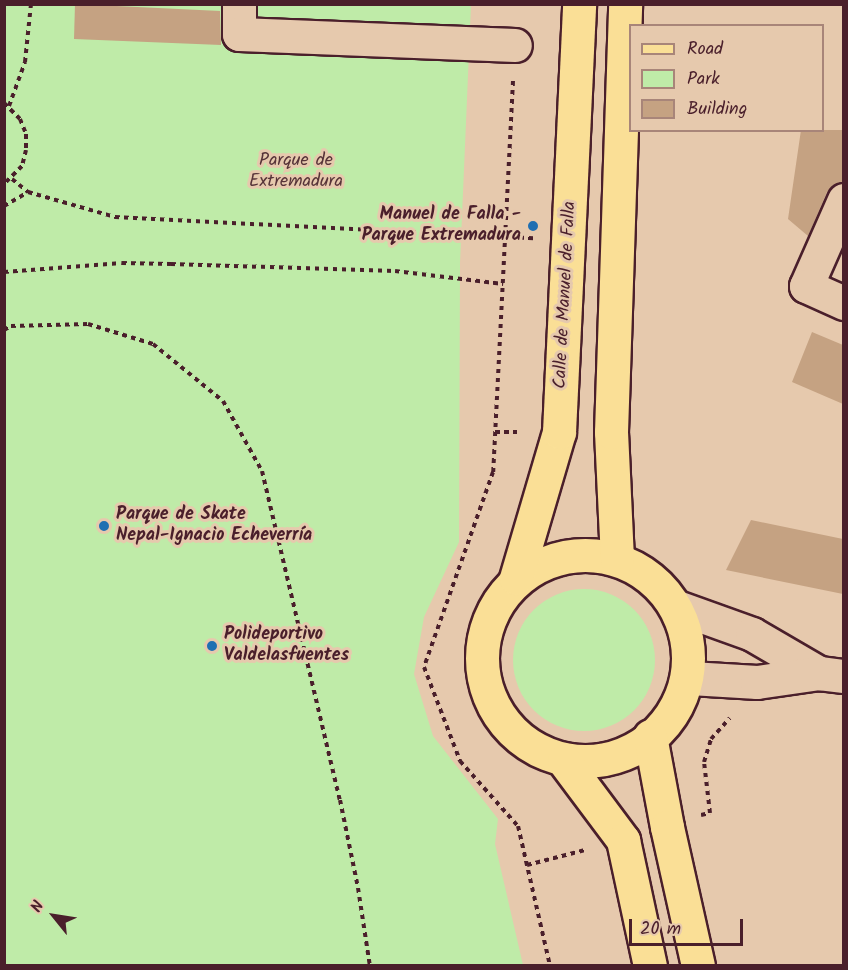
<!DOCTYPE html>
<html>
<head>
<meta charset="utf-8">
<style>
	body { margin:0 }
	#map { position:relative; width:848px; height:970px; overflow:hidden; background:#e6c9ad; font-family:Kalam,sans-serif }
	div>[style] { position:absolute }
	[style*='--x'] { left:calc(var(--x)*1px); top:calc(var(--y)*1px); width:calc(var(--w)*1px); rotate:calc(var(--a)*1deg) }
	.green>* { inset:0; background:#bfeba8 }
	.round { border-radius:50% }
	.building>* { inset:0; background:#c5a282 }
	.path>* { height:4px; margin-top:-2px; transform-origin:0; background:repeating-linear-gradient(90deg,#4a1f2b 0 4.5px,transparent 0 9px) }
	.roads { filter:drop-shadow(2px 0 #4a1f2b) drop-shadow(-2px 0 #4a1f2b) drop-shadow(0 2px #4a1f2b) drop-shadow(0 -2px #4a1f2b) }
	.minor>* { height:33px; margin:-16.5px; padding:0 16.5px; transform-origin:16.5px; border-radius:16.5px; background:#e6c9ad }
	.major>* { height:33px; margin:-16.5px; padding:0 16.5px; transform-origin:16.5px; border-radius:16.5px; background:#fadf96 }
	.major>.ring { margin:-16.5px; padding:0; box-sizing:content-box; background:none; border:33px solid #fadf96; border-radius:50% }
	.dots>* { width:16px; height:16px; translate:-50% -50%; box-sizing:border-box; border:3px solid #e6c9ad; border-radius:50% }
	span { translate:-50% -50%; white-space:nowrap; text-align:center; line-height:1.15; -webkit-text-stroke:6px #e6c9ad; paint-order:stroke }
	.park-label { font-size:18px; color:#563338 }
	.poi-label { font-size:18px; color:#4a1f2b; font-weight:700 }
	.right { translate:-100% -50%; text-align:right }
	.left { translate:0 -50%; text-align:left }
	.street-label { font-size:18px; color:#4a1f2b }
	.frame { position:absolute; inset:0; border:6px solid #4a1f2b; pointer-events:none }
	.legend { position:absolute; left:629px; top:24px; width:195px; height:108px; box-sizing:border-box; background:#e6c9ad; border:2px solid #a88579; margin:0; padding:8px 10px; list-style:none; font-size:18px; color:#4a1f2b }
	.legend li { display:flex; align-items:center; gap:12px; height:30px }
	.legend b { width:30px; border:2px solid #a88579 }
	.north { position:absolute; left:24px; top:886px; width:60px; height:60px; -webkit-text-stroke:4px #e6c9ad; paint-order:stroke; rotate:300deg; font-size:16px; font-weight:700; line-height:24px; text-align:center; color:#4a1f2b }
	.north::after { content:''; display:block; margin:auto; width:21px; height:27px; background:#4a1f2b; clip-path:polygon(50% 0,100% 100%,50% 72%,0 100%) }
	.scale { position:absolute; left:629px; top:919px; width:114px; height:27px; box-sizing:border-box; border:3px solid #4a1f2b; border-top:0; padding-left:8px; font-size:18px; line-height:21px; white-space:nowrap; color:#4a1f2b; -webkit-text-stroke:4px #e6c9ad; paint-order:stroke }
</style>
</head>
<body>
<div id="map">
	<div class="green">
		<div style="clip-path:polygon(5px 5px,471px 5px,460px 263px,459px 542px,424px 617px,414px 674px,433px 736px,498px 819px,495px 844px,523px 965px,5px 966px)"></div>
		<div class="round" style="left:513px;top:589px;width:142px;height:142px"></div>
	</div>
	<div class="building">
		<div style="clip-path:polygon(75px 4px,220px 11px,221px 45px,74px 39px)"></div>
		<div style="clip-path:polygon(801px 130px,843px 130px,843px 182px,833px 185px,827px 192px,808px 236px,788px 219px)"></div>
		<div style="clip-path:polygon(812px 332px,843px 345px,843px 404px,792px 382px)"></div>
		<div style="clip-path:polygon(751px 520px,843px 539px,843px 594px,726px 570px)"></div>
	</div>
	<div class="path">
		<div style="--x:513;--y:81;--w:392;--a:92.9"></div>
		<div style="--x:493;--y:472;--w:207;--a:109.5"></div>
		<div style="--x:424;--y:667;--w:101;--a:69"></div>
		<div style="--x:460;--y:761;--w:87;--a:48.3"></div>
		<div style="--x:518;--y:826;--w:144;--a:77.1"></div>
		<div style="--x:4;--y:103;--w:23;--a:45"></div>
		<div style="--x:20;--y:119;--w:16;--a:68"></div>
		<div style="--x:26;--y:134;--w:16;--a:90"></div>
		<div style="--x:26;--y:150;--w:16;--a:104"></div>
		<div style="--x:22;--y:166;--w:25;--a:135"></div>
		<div style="--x:9;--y:106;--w:47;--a:-70"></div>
		<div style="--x:25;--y:62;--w:58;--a:-84.1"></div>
		<div style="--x:12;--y:179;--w:21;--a:39"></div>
		<div style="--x:28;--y:192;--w:91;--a:16"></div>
		<div style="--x:115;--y:217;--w:419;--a:2.9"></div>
		<div style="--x:4;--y:206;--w:28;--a:-30"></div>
		<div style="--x:4;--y:272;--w:118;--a:-4.4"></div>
		<div style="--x:122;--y:263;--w:49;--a:1.2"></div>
		<div style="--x:171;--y:264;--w:224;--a:1.8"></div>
		<div style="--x:395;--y:271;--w:109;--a:6.9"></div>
		<div style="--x:4;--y:330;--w:8;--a:-30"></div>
		<div style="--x:11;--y:326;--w:77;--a:-1.5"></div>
		<div style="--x:88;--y:324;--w:68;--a:17.1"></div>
		<div style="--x:153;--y:344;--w:90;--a:39.2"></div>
		<div style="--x:223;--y:401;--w:80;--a:60.9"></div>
		<div style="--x:262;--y:471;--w:338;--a:76.7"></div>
		<div style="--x:340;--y:800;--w:90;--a:78.4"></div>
		<div style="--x:358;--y:888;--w:79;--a:81.3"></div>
		<div style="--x:495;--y:432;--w:27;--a:0"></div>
		<div style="--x:701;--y:815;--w:9;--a:-13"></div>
		<div style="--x:710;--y:813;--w:51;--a:-96.7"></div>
		<div style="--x:704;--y:762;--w:24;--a:-73"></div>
		<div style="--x:711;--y:739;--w:28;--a:-48"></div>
		<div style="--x:527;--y:865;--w:60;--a:-14.5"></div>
	</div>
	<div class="roads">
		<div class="minor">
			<div style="--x:239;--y:4;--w:30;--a:90"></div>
			<div style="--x:239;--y:34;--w:276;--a:2.3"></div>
			<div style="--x:844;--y:200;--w:94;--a:113.8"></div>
			<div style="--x:806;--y:286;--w:42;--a:24.1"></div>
			<div style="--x:677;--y:607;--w:80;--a:19.8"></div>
			<div style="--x:752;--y:634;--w:78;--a:30.2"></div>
			<div style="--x:819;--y:673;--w:25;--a:7"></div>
			<div style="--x:690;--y:678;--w:67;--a:3.4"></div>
			<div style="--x:757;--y:682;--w:63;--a:-8.3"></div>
		</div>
		<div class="major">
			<div class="ring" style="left:482px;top:555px;width:173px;height:173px"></div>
			<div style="--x:617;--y:559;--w:127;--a:-92.7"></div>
			<div style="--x:611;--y:432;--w:428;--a:-88.1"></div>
			<div style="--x:516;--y:578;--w:152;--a:-73.6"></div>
			<div style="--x:559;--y:432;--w:428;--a:-87.3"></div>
			<div style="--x:650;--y:736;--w:93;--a:79.4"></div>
			<div style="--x:667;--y:827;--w:142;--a:77.4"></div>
			<div style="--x:564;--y:761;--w:99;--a:53.2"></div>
			<div style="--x:623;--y:840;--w:129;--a:77.9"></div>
		</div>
	</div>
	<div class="dots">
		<div style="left:533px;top:226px;background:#1f6fb2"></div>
		<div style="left:104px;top:526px;background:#1f6fb2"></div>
		<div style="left:212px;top:646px;background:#1f6fb2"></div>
	</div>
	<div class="park-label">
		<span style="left:296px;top:172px">Parque de<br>Extremadura</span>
	</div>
	<div class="poi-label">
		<span class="right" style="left:521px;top:226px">Manuel de Falla -<br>Parque Extremadura</span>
		<span class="left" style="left:116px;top:526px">Parque de Skate<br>Nepal-Ignacio Echeverría</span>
		<span class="left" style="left:224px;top:646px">Polideportivo<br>Valdelasfuentes</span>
	</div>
	<div class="street-label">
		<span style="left:566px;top:295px;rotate:-87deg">Calle de Manuel de Falla</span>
	</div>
	<div class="frame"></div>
	<ul class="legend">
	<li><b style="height:8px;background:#fadf96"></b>Road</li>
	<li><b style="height:16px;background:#bfeba8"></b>Park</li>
	<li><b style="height:16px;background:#c5a282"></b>Building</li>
	</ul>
	<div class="north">N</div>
	<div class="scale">20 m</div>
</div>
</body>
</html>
